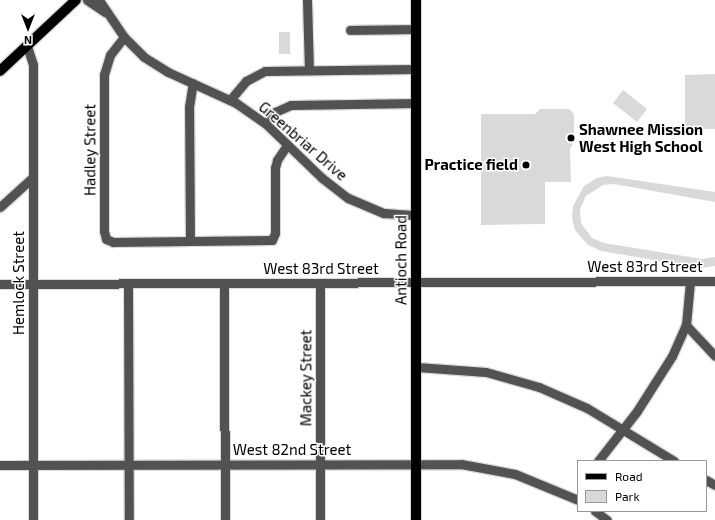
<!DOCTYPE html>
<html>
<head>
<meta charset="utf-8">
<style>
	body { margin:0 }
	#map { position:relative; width:715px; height:520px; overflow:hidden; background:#fff; font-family:"Exo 2",sans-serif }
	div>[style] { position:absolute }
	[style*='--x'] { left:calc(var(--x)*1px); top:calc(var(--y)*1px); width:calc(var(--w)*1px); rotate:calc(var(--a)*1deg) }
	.green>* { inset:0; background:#d9d9d9 }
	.roads { filter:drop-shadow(1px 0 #dbdbdb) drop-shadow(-1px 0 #dbdbdb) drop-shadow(0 1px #dbdbdb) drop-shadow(0 -1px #dbdbdb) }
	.minor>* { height:9px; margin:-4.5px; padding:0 4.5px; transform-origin:4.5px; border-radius:4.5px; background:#525252 }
	.major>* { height:10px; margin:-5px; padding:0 5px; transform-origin:5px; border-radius:5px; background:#000 }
	.dots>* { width:11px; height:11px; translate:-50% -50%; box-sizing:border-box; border:2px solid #fff; border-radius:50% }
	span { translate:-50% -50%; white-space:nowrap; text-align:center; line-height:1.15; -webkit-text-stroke:3px #fff; paint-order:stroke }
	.poi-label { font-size:15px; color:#000; font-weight:700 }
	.left { translate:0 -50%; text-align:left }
	.right { translate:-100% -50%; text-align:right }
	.street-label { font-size:15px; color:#000 }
	.legend { position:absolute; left:577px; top:460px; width:130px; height:52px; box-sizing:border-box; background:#fff; border:1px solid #999; margin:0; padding:5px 7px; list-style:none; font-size:12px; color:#000 }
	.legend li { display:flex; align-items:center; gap:8px; height:20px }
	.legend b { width:20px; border:1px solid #999 }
	.north { position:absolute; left:8px; top:8px; width:40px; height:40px; -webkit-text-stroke:3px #fff; paint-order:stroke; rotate:180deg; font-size:11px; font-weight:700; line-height:16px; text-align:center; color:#000 }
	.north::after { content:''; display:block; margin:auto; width:14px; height:18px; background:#000; clip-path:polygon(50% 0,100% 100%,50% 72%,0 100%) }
</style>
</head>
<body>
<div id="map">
	<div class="green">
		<div style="clip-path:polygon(279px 32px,290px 32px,290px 54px,279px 54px)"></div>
		<div style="clip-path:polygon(715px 74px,715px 129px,685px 129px,685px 75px)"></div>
		<div style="clip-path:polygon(623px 90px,647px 109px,637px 122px,613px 103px)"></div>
		<div style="clip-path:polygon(540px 109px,569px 109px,574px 114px,574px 142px,570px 149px,571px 182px,545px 182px,545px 224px,481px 225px,481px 114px,535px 114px)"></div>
		<div style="clip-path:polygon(607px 176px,715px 192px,715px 202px,614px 184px,603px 185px,586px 196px,580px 209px,581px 223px,592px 238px,604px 243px,702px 259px,715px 257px,715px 266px,701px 268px,601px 251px,588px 245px,575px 230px,572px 218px,573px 206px,584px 186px,597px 178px)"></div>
	</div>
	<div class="roads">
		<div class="minor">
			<div style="--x:87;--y:0;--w:22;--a:34"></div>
			<div style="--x:99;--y:0;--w:45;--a:56"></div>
			<div style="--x:124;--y:37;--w:28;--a:45"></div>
			<div style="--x:144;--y:57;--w:28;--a:32"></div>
			<div style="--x:168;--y:72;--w:75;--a:24.5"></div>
			<div style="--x:236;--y:103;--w:35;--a:35"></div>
			<div style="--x:265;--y:123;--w:79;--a:44"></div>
			<div style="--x:322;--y:178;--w:33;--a:38"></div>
			<div style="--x:348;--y:198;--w:39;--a:23"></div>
			<div style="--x:384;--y:213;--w:32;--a:4"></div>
			<div style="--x:307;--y:0;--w:70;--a:88.4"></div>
			<div style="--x:350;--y:30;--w:66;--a:-0.9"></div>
			<div style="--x:124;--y:37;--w:23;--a:128"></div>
			<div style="--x:110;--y:55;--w:21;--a:107"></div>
			<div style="--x:104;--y:75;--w:156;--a:90"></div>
			<div style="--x:104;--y:231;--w:8;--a:76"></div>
			<div style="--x:106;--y:239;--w:8;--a:23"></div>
			<div style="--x:113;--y:242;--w:159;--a:-0.7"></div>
			<div style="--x:272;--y:240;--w:8;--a:-67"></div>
			<div style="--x:275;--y:233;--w:65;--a:-90"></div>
			<div style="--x:275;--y:168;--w:8;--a:-76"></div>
			<div style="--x:277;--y:160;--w:18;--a:-56"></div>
			<div style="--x:27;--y:46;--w:20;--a:72"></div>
			<div style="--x:33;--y:65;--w:455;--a:90"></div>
			<div style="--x:230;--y:100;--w:25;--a:-50"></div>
			<div style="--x:246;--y:81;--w:21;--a:-28"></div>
			<div style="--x:265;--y:71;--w:151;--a:-0.8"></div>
			<div style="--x:265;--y:123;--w:15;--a:-48"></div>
			<div style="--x:275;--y:112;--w:17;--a:-24"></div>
			<div style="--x:291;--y:105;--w:125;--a:-0.9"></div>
			<div style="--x:0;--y:207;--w:43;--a:-42.2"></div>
			<div style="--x:190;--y:241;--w:134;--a:-90.4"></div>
			<div style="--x:189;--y:107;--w:24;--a:-81"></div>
			<div style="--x:128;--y:283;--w:237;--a:89.8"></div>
			<div style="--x:0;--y:284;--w:715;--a:-0.24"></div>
			<div style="--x:224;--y:284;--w:236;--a:89.8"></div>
			<div style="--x:320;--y:284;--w:236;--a:90"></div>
			<div style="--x:686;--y:325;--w:42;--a:46.9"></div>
			<div style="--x:417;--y:367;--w:69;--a:4.1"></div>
			<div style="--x:486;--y:372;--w:55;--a:15.8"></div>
			<div style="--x:539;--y:387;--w:52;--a:23.6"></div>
			<div style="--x:587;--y:408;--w:102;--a:31.3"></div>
			<div style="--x:598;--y:461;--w:63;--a:-52"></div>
			<div style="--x:637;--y:411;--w:65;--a:-57.5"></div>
			<div style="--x:672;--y:356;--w:34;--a:-66"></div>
			<div style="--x:686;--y:325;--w:43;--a:-84.7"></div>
			<div style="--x:0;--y:465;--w:461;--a:-0.1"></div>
			<div style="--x:461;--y:464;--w:55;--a:10.5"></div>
			<div style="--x:515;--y:474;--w:68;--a:22.4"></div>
			<div style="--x:706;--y:480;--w:10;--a:29"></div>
			<div style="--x:595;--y:511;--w:15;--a:37"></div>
		</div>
		<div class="major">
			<div style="--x:416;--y:0;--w:520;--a:90"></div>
			<div style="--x:0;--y:71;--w:104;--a:-43.1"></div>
		</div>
	</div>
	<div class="dots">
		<div style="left:571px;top:138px;background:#000"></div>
		<div style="left:526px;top:165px;background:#000"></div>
	</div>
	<div class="poi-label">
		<span class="left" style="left:579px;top:138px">Shawnee Mission<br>West High School</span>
		<span class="right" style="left:518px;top:165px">Practice field</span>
	</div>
	<div class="street-label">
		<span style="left:303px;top:141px;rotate:41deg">Greenbriar Drive</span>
		<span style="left:90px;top:150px;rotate:-90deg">Hadley Street</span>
		<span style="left:401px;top:260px;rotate:-90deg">Antioch Road</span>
		<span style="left:645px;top:267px">West 83rd Street</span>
		<span style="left:321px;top:269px">West 83rd Street</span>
		<span style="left:19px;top:283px;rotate:-90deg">Hemlock Street</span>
		<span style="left:306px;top:378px;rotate:-90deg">Mackey Street</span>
		<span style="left:292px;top:450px">West 82nd Street</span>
	</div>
	<ul class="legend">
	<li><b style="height:5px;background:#000"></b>Road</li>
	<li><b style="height:11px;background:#d9d9d9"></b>Park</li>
	</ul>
	<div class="north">N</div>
</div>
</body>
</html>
